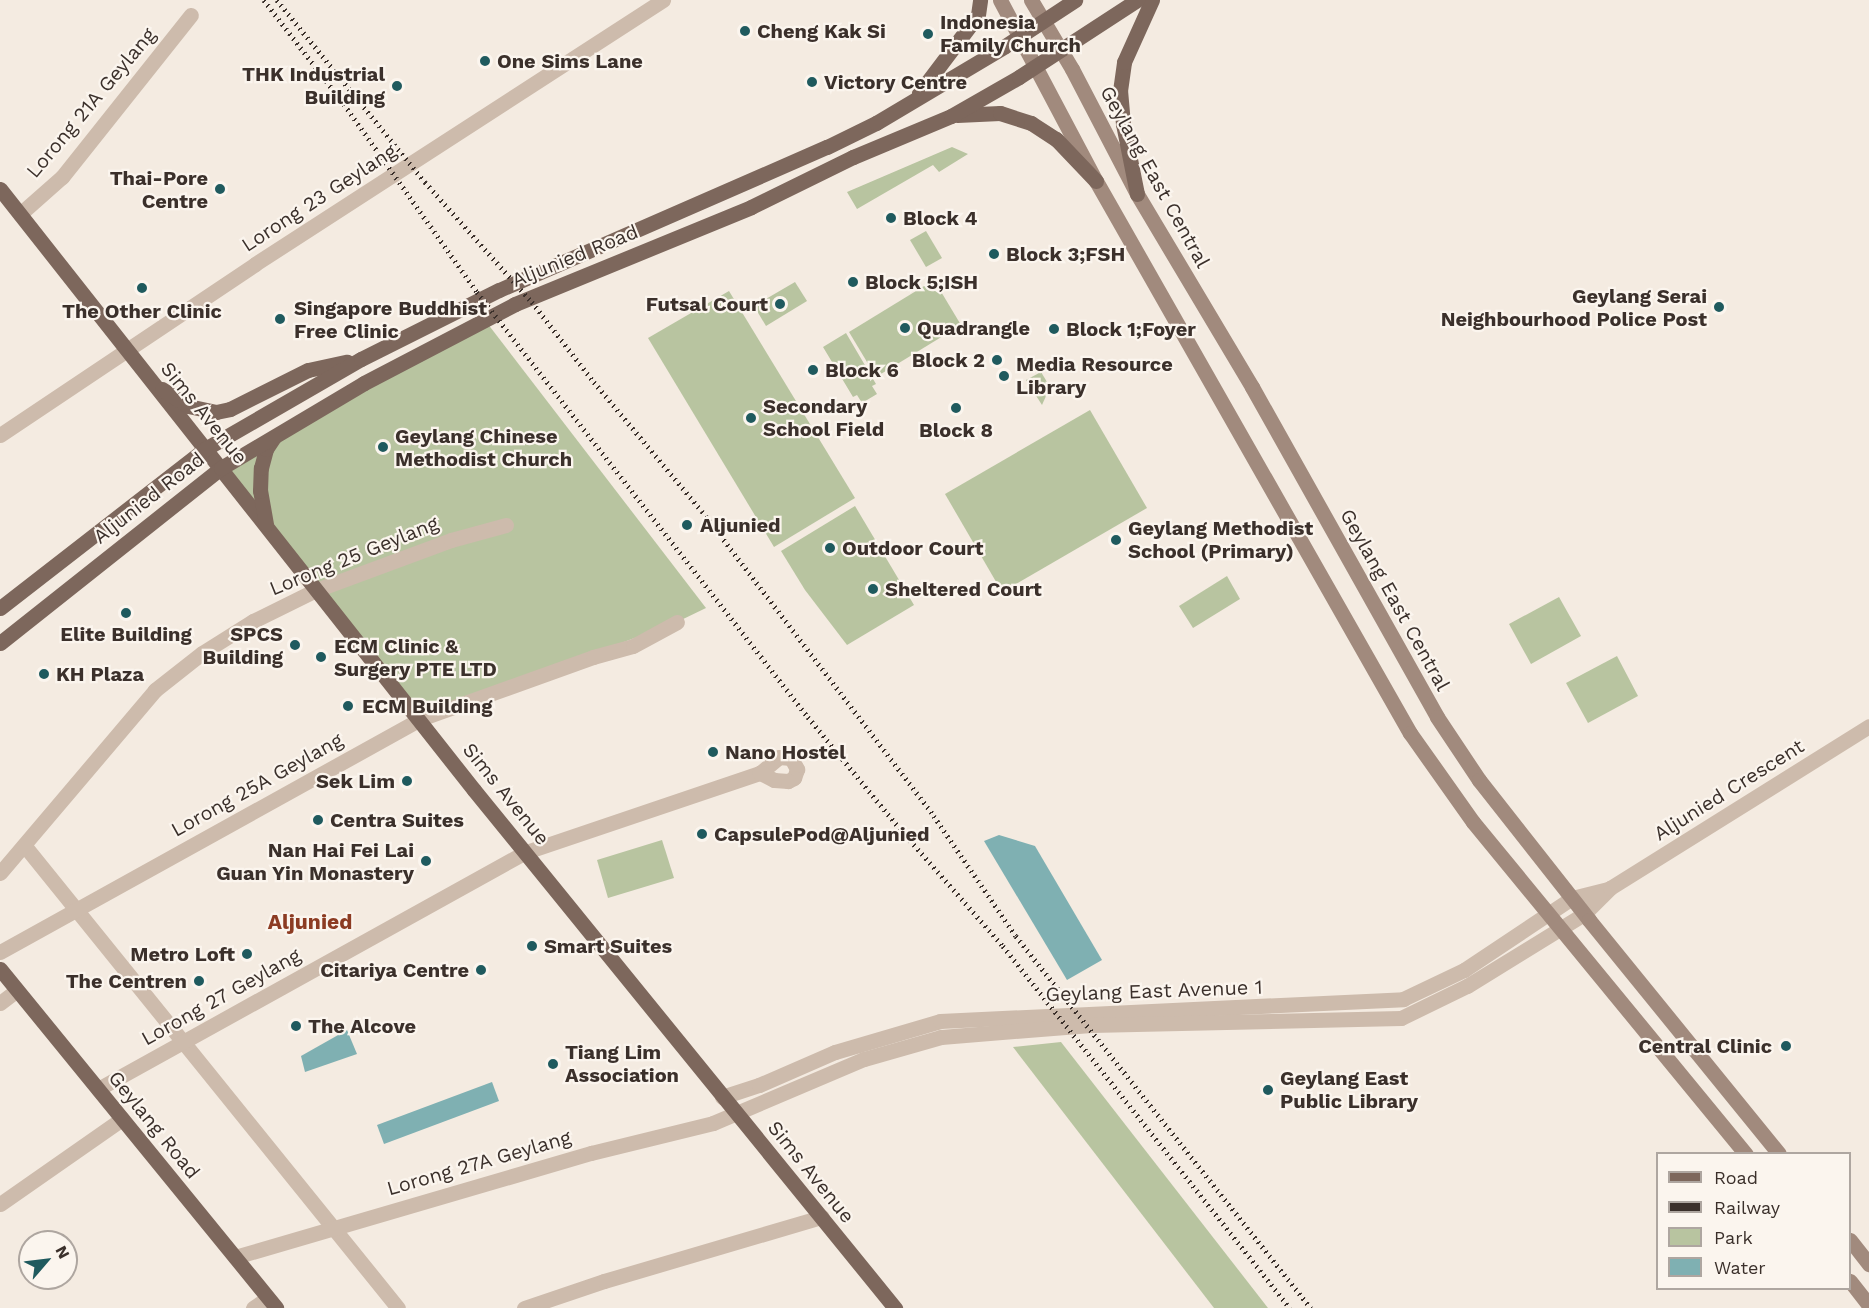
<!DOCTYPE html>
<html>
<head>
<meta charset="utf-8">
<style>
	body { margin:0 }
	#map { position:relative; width:1869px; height:1308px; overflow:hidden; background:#f4ebe1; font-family:"Work Sans",sans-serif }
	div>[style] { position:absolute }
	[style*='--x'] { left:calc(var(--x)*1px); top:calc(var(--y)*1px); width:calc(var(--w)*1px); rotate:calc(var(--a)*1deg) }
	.green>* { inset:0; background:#b8c4a0 }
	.water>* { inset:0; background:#7fb0b2 }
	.street>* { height:15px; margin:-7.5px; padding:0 7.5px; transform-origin:7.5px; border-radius:7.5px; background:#cdbbac }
	.secondary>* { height:15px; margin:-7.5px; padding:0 7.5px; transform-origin:7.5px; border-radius:7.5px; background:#a18a7d }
	.primary>* { height:15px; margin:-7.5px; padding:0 7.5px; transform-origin:7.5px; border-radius:7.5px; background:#7d675c }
	.rail>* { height:4.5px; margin-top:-2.25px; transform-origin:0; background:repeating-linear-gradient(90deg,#3b302b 0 1.5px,transparent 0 6px) }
	.dots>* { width:16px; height:16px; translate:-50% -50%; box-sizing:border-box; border:3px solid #fbf5ee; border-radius:50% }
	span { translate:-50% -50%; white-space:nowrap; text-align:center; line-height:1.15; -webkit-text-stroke:4.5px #fbf5ee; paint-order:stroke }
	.poi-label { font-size:20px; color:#3b302b; font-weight:700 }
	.left { translate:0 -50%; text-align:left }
	.right { translate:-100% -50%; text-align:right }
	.street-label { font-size:20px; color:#3b302b }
	.neighbourhood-label { font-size:21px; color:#8c3b22; font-weight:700 }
	.legend { position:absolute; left:1656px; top:1152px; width:195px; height:138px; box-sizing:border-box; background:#fbf5ee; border:2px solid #aea6a0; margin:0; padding:8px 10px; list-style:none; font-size:18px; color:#3b302b }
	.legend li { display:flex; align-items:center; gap:12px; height:30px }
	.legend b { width:30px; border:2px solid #aea6a0 }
	.north { position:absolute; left:18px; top:1230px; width:60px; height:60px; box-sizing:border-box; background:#fbf5ee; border:2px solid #aea6a0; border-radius:50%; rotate:62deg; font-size:16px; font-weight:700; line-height:24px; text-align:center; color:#3b302b }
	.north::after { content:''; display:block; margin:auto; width:21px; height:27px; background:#1f5a5e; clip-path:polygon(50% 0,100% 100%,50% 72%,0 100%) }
</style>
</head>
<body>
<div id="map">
	<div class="green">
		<div style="clip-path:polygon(952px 147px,968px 154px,939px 172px,933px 165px,857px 209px,847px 192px)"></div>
		<div style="clip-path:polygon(926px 231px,942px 258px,926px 267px,910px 240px)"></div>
		<div style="clip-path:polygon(934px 280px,961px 325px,876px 377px,849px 332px)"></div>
		<div style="clip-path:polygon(795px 282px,807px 301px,766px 326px,754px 306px)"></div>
		<div style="clip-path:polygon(729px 291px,855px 498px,774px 547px,648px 338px)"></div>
		<div style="clip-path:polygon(484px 319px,706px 608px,677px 622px,420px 719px,221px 468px)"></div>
		<div style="clip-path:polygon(846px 333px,876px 384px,872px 386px,877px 394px,862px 403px,857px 395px,853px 397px,823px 347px)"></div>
		<div style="clip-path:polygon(1041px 372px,1050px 387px,1042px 405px,1026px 380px)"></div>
		<div style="clip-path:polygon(1090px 410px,1147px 508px,1002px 592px,945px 494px)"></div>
		<div style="clip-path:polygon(855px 506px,914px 605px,847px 645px,805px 590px,781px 551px)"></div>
		<div style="clip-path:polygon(1227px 576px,1240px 599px,1193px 628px,1179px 606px)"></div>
		<div style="clip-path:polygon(1559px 597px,1581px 636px,1531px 664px,1509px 624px)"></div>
		<div style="clip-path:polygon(1617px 656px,1638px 696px,1588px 723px,1566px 683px)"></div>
		<div style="clip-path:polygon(662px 840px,674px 878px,608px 898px,597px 860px)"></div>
		<div style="clip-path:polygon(1061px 1042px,1268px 1308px,1214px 1308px,1013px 1047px)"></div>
	</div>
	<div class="water">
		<div style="clip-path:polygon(999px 835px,1035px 846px,1102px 960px,1067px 980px,984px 841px)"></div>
		<div style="clip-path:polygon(347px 1030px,357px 1054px,305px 1072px,301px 1056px)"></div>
		<div style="clip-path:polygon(492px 1082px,499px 1101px,384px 1144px,377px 1125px)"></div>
	</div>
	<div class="street">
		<div style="--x:20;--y:214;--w:56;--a:-41.4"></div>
		<div style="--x:62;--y:177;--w:207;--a:-51.5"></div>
		<div style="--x:0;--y:435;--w:307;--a:-33.8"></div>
		<div style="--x:255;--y:264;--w:486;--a:-32.9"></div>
		<div style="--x:24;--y:845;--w:595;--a:51.07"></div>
		<div style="--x:0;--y:873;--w:240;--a:-49.7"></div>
		<div style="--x:155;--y:690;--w:60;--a:-38.2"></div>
		<div style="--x:202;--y:653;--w:60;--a:-32.1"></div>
		<div style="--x:253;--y:621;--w:70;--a:-26.2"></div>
		<div style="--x:316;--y:590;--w:144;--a:-20.3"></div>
		<div style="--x:451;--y:540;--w:57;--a:-15.3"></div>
		<div style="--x:0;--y:952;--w:480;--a:-29"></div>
		<div style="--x:420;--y:719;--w:184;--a:-19.7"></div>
		<div style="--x:593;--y:657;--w:41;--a:-15.4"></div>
		<div style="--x:633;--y:646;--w:50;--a:-28.6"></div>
		<div style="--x:0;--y:1003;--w:21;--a:-37"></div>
		<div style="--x:98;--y:1089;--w:489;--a:-29"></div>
		<div style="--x:526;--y:852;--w:247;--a:-18.7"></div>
		<div style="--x:760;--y:773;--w:25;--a:-40"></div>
		<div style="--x:779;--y:757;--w:12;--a:5"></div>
		<div style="--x:791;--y:758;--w:13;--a:61"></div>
		<div style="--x:797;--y:769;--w:9;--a:108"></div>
		<div style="--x:794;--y:778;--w:7;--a:153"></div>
		<div style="--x:788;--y:781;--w:14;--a:-176"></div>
		<div style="--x:774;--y:780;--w:16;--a:-153"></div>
		<div style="--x:722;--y:1097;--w:39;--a:-18"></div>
		<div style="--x:759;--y:1085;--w:83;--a:-23.5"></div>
		<div style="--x:835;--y:1052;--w:109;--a:-16.4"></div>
		<div style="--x:940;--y:1021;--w:464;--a:-2.7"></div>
		<div style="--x:1403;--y:999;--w:68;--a:-25.4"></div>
		<div style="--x:1464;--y:970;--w:130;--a:-33.7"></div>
		<div style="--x:1572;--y:898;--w:37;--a:-14"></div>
		<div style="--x:0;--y:1204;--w:149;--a:-34.9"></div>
		<div style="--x:235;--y:1257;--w:371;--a:-16.3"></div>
		<div style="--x:591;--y:1153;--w:126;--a:-13.8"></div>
		<div style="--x:713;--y:1123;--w:164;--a:-23"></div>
		<div style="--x:864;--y:1059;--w:80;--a:-15.9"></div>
		<div style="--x:941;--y:1037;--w:150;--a:-4.6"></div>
		<div style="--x:1091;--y:1025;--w:310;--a:-1.3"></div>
		<div style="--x:1401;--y:1018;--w:73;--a:-25.9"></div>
		<div style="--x:1467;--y:986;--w:137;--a:-31.6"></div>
		<div style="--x:1584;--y:914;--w:37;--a:-45"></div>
		<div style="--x:1610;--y:888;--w:305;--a:-32"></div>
		<div style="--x:253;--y:1308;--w:18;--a:-34"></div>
		<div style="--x:524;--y:1308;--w:84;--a:-18.6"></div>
		<div style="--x:604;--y:1281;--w:227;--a:-16.4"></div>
	</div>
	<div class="secondary">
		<div style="--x:1000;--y:0;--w:205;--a:62.1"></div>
		<div style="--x:1096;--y:181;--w:635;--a:60.37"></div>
		<div style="--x:1410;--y:733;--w:109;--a:54.7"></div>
		<div style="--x:1473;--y:822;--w:430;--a:50.6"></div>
		<div style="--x:1031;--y:0;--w:80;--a:59.3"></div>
		<div style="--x:1072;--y:69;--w:141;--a:62.5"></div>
		<div style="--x:1137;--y:194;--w:225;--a:59.2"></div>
		<div style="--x:1252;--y:387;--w:378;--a:60.7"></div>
		<div style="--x:1437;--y:717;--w:76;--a:56.3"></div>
		<div style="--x:1479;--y:780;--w:178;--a:51.8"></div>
		<div style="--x:1589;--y:920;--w:301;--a:50.9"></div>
		<div style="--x:1850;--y:1240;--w:31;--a:52"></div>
		<div style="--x:1850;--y:1281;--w:31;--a:52"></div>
	</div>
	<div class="primary">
		<div style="--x:919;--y:93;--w:98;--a:-52.9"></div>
		<div style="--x:978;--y:15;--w:15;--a:-82"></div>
		<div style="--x:957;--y:115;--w:43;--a:-2.7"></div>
		<div style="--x:1000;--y:113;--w:33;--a:18"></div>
		<div style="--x:1031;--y:123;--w:30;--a:33"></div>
		<div style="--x:1056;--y:139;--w:58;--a:46.4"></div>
		<div style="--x:0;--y:189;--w:765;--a:51.74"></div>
		<div style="--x:474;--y:790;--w:668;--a:50.9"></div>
		<div style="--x:1137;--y:194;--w:71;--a:-101.3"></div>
		<div style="--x:1123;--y:124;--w:33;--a:-95"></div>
		<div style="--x:1120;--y:91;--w:29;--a:-82"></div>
		<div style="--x:1124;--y:62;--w:68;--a:-65.7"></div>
		<div style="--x:162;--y:389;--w:31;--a:33"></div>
		<div style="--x:188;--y:406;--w:29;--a:12"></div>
		<div style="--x:216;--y:412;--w:14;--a:-12"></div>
		<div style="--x:230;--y:409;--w:87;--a:-26.6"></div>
		<div style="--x:308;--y:370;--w:40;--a:-12"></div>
		<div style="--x:266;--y:524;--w:34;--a:-100"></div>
		<div style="--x:260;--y:491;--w:23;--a:-88"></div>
		<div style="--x:261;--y:468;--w:20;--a:-75"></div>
		<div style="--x:266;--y:449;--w:14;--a:-56"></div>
		<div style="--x:0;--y:608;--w:259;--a:-37.8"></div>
		<div style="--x:205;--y:449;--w:180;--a:-30"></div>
		<div style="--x:361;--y:359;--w:154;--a:-26.6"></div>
		<div style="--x:499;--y:290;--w:358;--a:-23.6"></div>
		<div style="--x:827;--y:147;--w:55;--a:-26.1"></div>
		<div style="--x:876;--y:123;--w:150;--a:-30.8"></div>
		<div style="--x:1005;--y:46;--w:84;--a:-33.3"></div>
		<div style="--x:0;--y:643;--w:282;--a:-38.4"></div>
		<div style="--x:221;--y:468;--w:166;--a:-30.7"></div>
		<div style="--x:364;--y:383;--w:170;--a:-27.6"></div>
		<div style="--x:515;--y:304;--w:255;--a:-22.3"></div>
		<div style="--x:751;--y:207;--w:114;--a:-26.1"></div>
		<div style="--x:853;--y:157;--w:106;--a:-22.7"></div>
		<div style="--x:951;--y:116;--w:78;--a:-29.8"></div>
		<div style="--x:1019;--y:77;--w:141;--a:-33.1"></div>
		<div style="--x:0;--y:969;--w:437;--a:50.8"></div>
	</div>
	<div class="rail">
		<div style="--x:264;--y:0;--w:131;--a:52.4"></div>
		<div style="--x:344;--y:104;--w:230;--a:54.7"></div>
		<div style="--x:477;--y:292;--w:539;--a:52.09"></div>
		<div style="--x:808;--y:717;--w:148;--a:50.5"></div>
		<div style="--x:902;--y:831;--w:153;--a:48.7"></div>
		<div style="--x:1003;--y:946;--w:462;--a:51.6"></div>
		<div style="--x:277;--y:0;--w:235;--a:50.9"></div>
		<div style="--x:425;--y:182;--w:161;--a:48.3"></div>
		<div style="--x:532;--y:302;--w:101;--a:52.2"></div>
		<div style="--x:594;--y:382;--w:168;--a:50.1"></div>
		<div style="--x:702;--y:511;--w:383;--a:52.7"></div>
		<div style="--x:934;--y:816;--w:145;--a:55.7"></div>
		<div style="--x:1016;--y:936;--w:475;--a:51.6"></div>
	</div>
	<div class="dots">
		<div style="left:745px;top:31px;background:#1f5a5e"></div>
		<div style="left:928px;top:34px;background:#1f5a5e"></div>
		<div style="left:485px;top:61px;background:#1f5a5e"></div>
		<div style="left:812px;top:82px;background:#1f5a5e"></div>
		<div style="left:397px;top:86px;background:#1f5a5e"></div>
		<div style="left:220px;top:189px;background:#1f5a5e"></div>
		<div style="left:891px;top:218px;background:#1f5a5e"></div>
		<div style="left:994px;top:254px;background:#1f5a5e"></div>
		<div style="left:853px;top:282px;background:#1f5a5e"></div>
		<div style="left:142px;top:288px;background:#1f5a5e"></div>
		<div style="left:780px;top:304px;background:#1f5a5e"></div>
		<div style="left:1719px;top:307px;background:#1f5a5e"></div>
		<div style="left:280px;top:319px;background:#1f5a5e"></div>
		<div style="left:905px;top:328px;background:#1f5a5e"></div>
		<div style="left:1054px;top:329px;background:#1f5a5e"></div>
		<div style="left:997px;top:360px;background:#1f5a5e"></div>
		<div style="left:813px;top:370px;background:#1f5a5e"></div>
		<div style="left:1004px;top:376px;background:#1f5a5e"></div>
		<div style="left:956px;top:408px;background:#1f5a5e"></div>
		<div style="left:751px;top:418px;background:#1f5a5e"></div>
		<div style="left:383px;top:447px;background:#1f5a5e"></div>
		<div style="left:687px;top:525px;background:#1f5a5e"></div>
		<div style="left:1116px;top:540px;background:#1f5a5e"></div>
		<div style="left:830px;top:548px;background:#1f5a5e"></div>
		<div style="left:873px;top:589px;background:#1f5a5e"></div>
		<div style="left:126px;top:613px;background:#1f5a5e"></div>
		<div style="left:295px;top:645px;background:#1f5a5e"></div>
		<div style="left:321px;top:657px;background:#1f5a5e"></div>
		<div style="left:44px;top:674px;background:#1f5a5e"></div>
		<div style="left:348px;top:706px;background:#1f5a5e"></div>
		<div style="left:713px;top:752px;background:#1f5a5e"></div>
		<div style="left:407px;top:781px;background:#1f5a5e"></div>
		<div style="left:318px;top:820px;background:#1f5a5e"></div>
		<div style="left:702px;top:834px;background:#1f5a5e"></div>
		<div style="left:426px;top:861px;background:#1f5a5e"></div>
		<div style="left:532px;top:946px;background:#1f5a5e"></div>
		<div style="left:247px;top:954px;background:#1f5a5e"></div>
		<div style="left:481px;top:970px;background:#1f5a5e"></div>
		<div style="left:199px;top:981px;background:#1f5a5e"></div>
		<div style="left:296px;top:1026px;background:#1f5a5e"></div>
		<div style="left:1786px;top:1046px;background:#1f5a5e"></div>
		<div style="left:553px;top:1064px;background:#1f5a5e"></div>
		<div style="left:1268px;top:1090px;background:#1f5a5e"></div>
	</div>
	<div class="poi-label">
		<span class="left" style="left:940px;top:34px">Indonesia<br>Family Church</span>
		<span class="left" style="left:757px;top:31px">Cheng Kak Si</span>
		<span class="left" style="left:497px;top:61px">One Sims Lane</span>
		<span class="right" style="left:385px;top:86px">THK Industrial<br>Building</span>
		<span class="left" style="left:824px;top:82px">Victory Centre</span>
		<span class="right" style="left:208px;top:190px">Thai-Pore<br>Centre</span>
		<span class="left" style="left:903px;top:218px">Block 4</span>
		<span class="left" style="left:1006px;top:254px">Block 3;FSH</span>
		<span class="left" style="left:865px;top:282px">Block 5;ISH</span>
		<span class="right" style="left:1707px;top:308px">Geylang Serai<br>Neighbourhood Police Post</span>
		<span class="right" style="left:768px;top:304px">Futsal Court</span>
		<span class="left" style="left:294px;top:320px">Singapore Buddhist<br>Free Clinic</span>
		<span style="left:142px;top:311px">The Other Clinic</span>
		<span class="left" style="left:917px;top:328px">Quadrangle</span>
		<span class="left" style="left:1066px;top:329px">Block 1;Foyer</span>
		<span class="right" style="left:985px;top:360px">Block 2</span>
		<span class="left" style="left:1016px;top:376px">Media Resource<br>Library</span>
		<span class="left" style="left:825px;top:370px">Block 6</span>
		<span class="left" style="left:763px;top:418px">Secondary<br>School Field</span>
		<span style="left:956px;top:430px">Block 8</span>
		<span class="left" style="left:395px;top:448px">Geylang Chinese<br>Methodist Church</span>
		<span class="left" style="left:700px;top:525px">Aljunied</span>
		<span class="left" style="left:1128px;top:540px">Geylang Methodist<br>School (Primary)</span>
		<span class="left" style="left:842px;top:548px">Outdoor Court</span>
		<span class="left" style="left:885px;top:589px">Sheltered Court</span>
		<span style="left:126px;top:634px">Elite Building</span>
		<span class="right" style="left:283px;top:646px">SPCS<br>Building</span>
		<span class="left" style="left:334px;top:658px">ECM Clinic &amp;<br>Surgery PTE LTD</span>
		<span class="left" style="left:56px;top:674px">KH Plaza</span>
		<span class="left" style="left:362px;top:706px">ECM Building</span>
		<span class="left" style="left:725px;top:752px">Nano Hostel</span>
		<span class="right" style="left:395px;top:781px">Sek Lim</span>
		<span class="left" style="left:330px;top:820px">Centra Suites</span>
		<span class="left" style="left:714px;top:834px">CapsulePod@Aljunied</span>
		<span class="right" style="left:414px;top:862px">Nan Hai Fei Lai<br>Guan Yin Monastery</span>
		<span class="left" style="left:544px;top:946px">Smart Suites</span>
		<span class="right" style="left:235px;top:954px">Metro Loft</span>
		<span class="right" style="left:469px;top:970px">Citariya Centre</span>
		<span class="right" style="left:187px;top:981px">The Centren</span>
		<span class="left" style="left:308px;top:1026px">The Alcove</span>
		<span class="right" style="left:1772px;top:1046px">Central Clinic</span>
		<span class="left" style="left:565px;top:1064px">Tiang Lim<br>Association</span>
		<span class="left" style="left:1280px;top:1090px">Geylang East<br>Public Library</span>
	</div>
	<div class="street-label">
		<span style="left:91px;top:103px;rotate:-50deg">Lorong 21A Geylang</span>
		<span style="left:1155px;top:177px;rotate:61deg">Geylang East Central</span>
		<span style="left:319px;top:198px;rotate:-33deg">Lorong 23 Geylang</span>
		<span style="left:575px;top:256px;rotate:-22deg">Aljunied Road</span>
		<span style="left:204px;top:413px;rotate:51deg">Sims Avenue</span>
		<span style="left:149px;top:498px;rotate:-38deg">Aljunied Road</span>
		<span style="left:354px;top:556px;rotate:-22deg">Lorong 25 Geylang</span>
		<span style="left:1395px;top:600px;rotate:61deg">Geylang East Central</span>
		<span style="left:257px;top:785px;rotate:-29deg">Lorong 25A Geylang</span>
		<span style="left:1729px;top:790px;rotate:-32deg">Aljunied Crescent</span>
		<span style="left:506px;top:794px;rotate:51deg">Sims Avenue</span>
		<span style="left:1154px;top:991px;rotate:-2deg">Geylang East Avenue 1</span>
		<span style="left:221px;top:997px;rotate:-29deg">Lorong 27 Geylang</span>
		<span style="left:154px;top:1125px;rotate:51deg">Geylang Road</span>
		<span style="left:479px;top:1163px;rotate:-16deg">Lorong 27A Geylang</span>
		<span style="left:811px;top:1172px;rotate:51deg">Sims Avenue</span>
	</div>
	<div class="neighbourhood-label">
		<span style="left:310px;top:922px">Aljunied</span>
	</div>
	<ul class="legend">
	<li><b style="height:8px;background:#7d675c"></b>Road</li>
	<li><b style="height:8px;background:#3b302b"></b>Railway</li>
	<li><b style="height:16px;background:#b8c4a0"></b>Park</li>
	<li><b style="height:16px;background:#7fb0b2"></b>Water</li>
	</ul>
	<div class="north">N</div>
</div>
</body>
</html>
